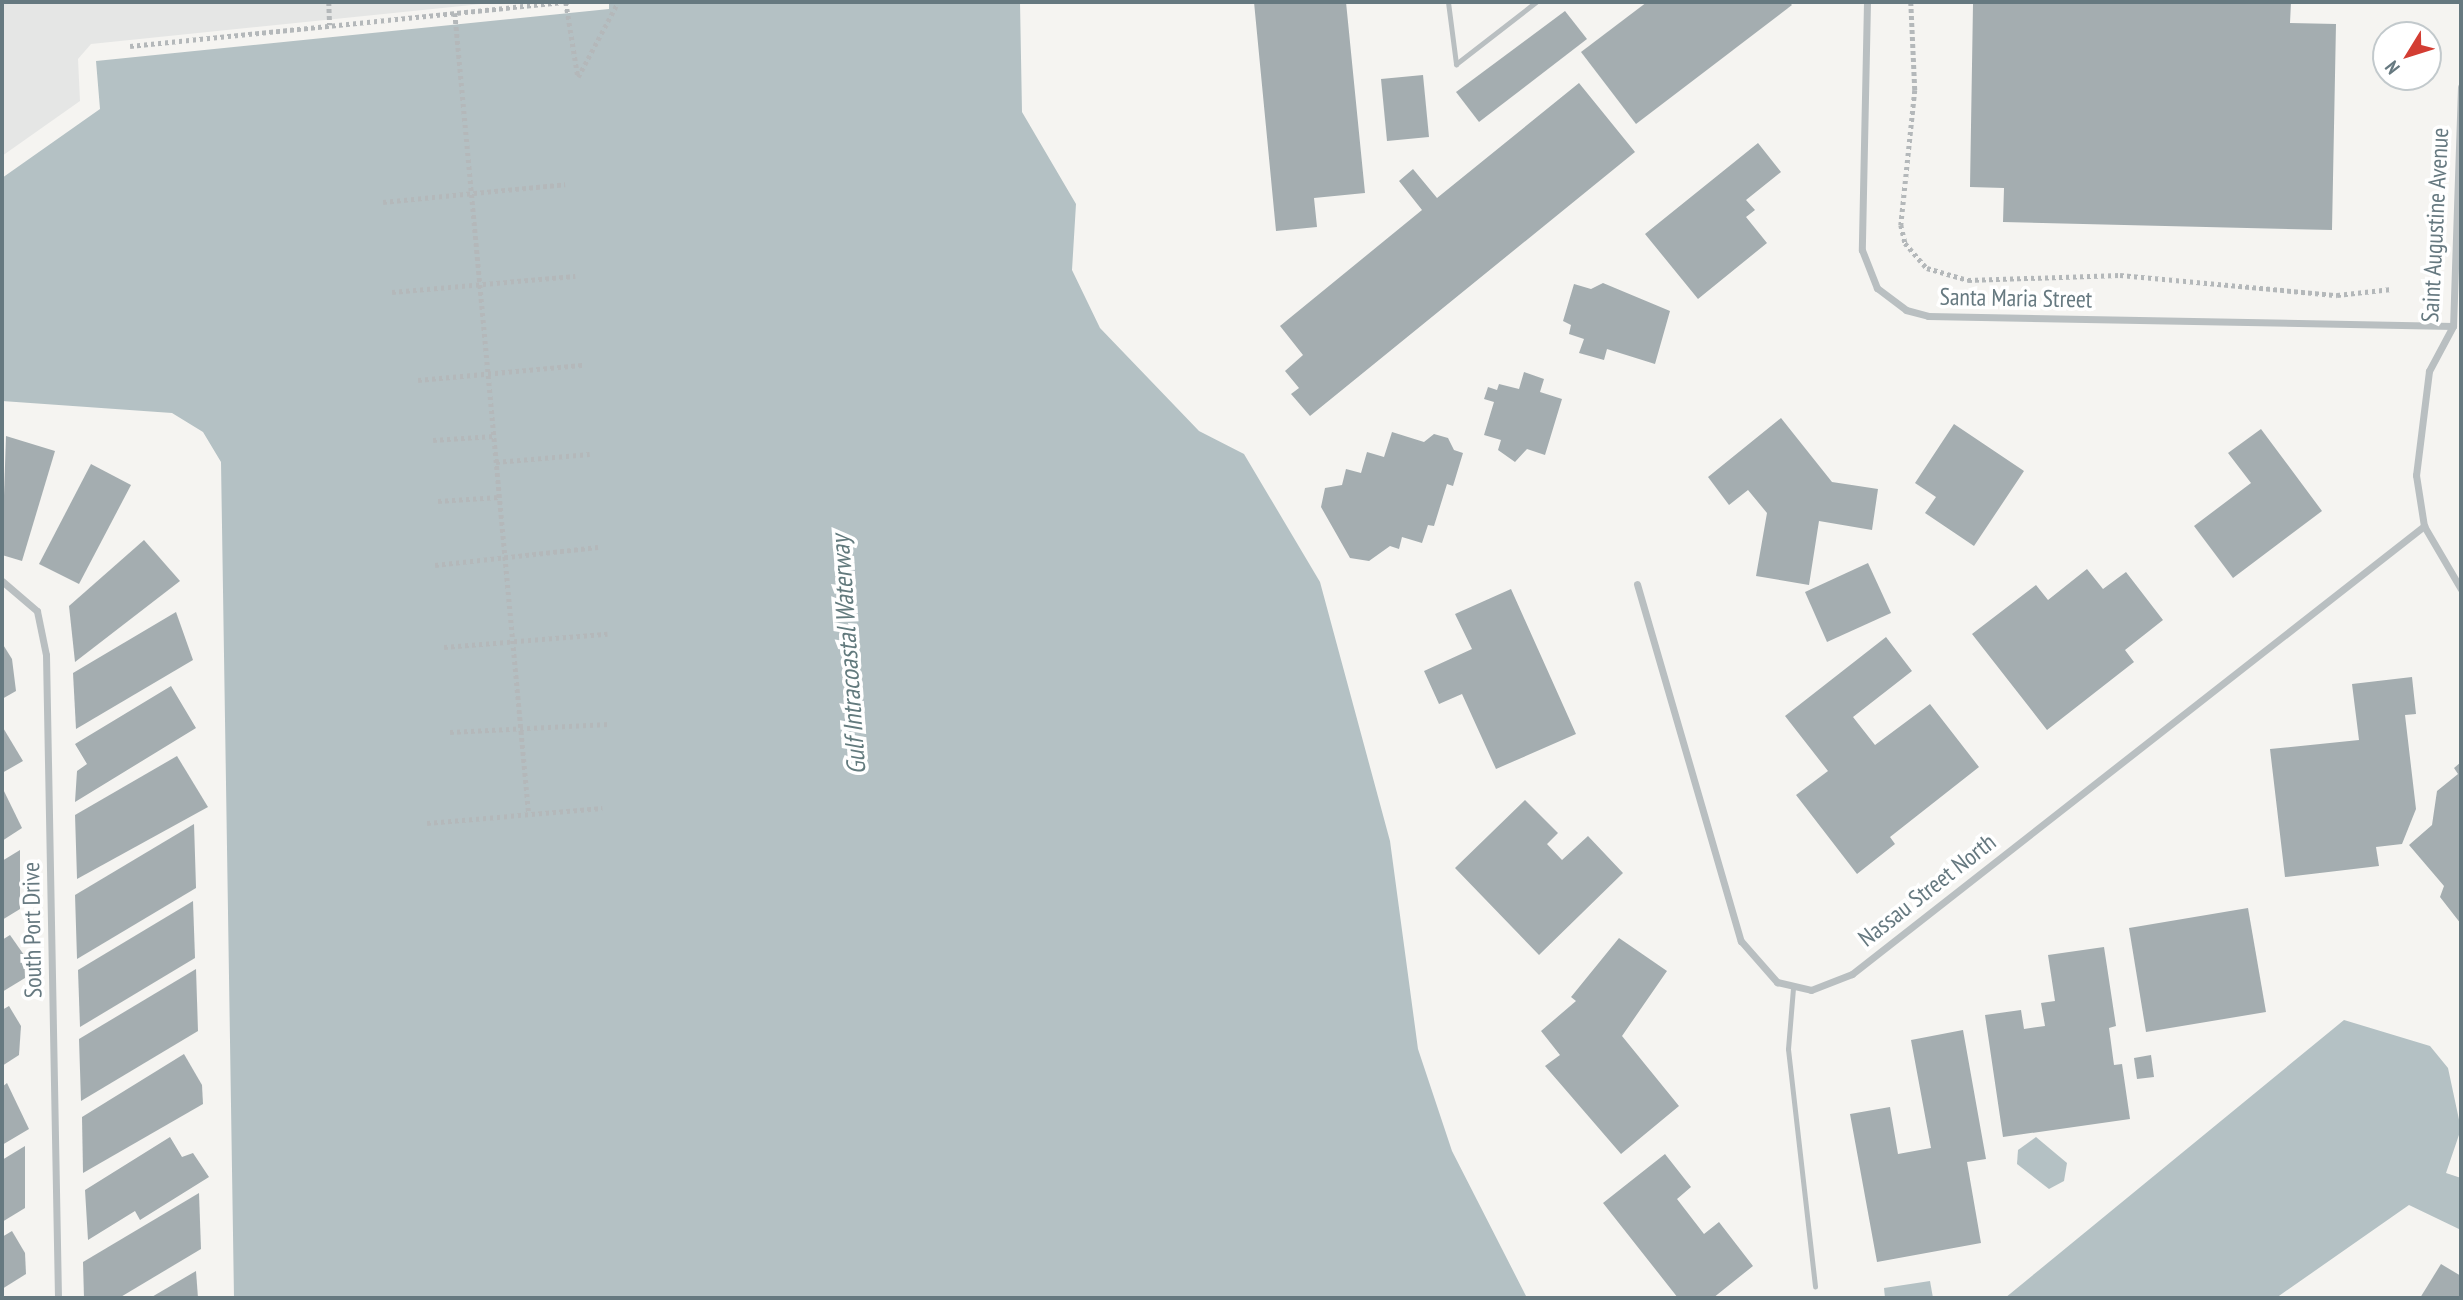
<!DOCTYPE html>
<html>
<head>
<meta charset="utf-8">
<style>
	body { margin:0 }
	#map { position:relative; width:2463px; height:1300px; overflow:hidden; background:#f5f4f1; font-family:"PT Sans Narrow",sans-serif }
	div>[style] { position:absolute }
	[style*='--x'] { left:calc(var(--x)*1px); top:calc(var(--y)*1px); width:calc(var(--w)*1px); rotate:calc(var(--a)*1deg) }
	.built>* { inset:0; background:#e5e6e5 }
	.water>* { inset:0; background:#b4c1c4 }
	.building>* { inset:0; background:#a4adb0 }
	.path>* { height:4.5px; margin-top:-2.25px; transform-origin:0; background:repeating-linear-gradient(90deg,#b4b8ba 0 3.5px,transparent 0 7px) }
	.service>* { height:5px; margin:-2.5px; padding:0 2.5px; transform-origin:2.5px; border-radius:2.5px; background:#b9bfc1 }
	.minor>* { height:7px; margin:-3.5px; padding:0 3.5px; transform-origin:3.5px; border-radius:3.5px; background:#b9bfc1 }
	span { translate:-50% -50%; white-space:nowrap; text-align:center; line-height:1.15; -webkit-text-stroke:7px #fff; paint-order:stroke }
	.street-label { font-size:24px; color:#667980 }
	.water-label { font-size:26px; color:#627a7d; font-style:italic }
	.frame { position:absolute; inset:0; border:4px solid #667980; pointer-events:none }
	.north { position:absolute; left:2372px; top:21px; width:70px; height:70px; box-sizing:border-box; background:#fff; border:2px solid #c2c9cc; border-radius:50%; rotate:232deg; font-size:19px; font-weight:700; line-height:28px; text-align:center; color:#667980 }
	.north::after { content:''; display:block; margin:auto; width:24px; height:32px; background:#d33d33; clip-path:polygon(50% 0,100% 100%,50% 72%,0 100%) }
</style>
</head>
<body>
<div id="map">
	<div class="built">
		<div style="clip-path:polygon(2px 2px,501px 2px,91px 44px,78px 59px,80px 101px,2px 156px)"></div>
	</div>
	<div class="water">
		<div style="clip-path:polygon(609px 2px,1020px 2px,1022px 112px,1076px 204px,1072px 270px,1100px 328px,1199px 431px,1244px 454px,1320px 582px,1390px 841px,1418px 1049px,1452px 1151px,1527px 1298px,234px 1298px,221px 462px,203px 432px,172px 413px,2px 401px,2px 178px,100px 109px,96px 61px,609px 9px)"></div>
		<div style="clip-path:polygon(2344px 1020px,2430px 1046px,2448px 1068px,2461px 1129px,2446px 1173px,2461px 1178px,2461px 1230px,2409px 1205px,2276px 1298px,2005px 1298px)"></div>
		<div style="clip-path:polygon(2036px 1137px,2067px 1163px,2064px 1181px,2049px 1189px,2017px 1164px,2018px 1150px)"></div>
		<div style="clip-path:polygon(1930px 1281px,1933px 1298px,1885px 1298px,1884px 1288px)"></div>
	</div>
	<div class="building">
		<div style="clip-path:polygon(1254px 2px,1346px 2px,1365px 193px,1314px 198px,1317px 227px,1276px 231px)"></div>
		<div style="clip-path:polygon(1647px 2px,1789px 2px,1792px 5px,1636px 124px,1581px 52px)"></div>
		<div style="clip-path:polygon(2074px 2px,2291px 2px,2290px 23px,2336px 24px,2332px 230px,2003px 222px,2004px 188px,1970px 187px,1973px 4px)"></div>
		<div style="clip-path:polygon(1565px 11px,1587px 39px,1479px 122px,1456px 92px)"></div>
		<div style="clip-path:polygon(1423px 75px,1429px 137px,1387px 141px,1381px 79px)"></div>
		<div style="clip-path:polygon(1579px 83px,1635px 152px,1310px 416px,1291px 394px,1299px 388px,1285px 371px,1303px 355px,1280px 326px,1422px 210px,1399px 181px,1413px 169px,1437px 198px)"></div>
		<div style="clip-path:polygon(1758px 143px,1781px 172px,1746px 200px,1755px 210px,1746px 217px,1767px 243px,1698px 299px,1645px 234px)"></div>
		<div style="clip-path:polygon(1603px 283px,1670px 311px,1655px 364px,1607px 349px,1604px 360px,1579px 353px,1584px 339px,1569px 334px,1571px 325px,1563px 321px,1574px 284px,1591px 289px)"></div>
		<div style="clip-path:polygon(1524px 372px,1544px 379px,1540px 392px,1562px 399px,1545px 455px,1527px 449px,1515px 462px,1498px 450px,1501px 440px,1484px 435px,1494px 402px,1484px 399px,1488px 387px,1497px 390px,1499px 384px,1519px 389px)"></div>
		<div style="clip-path:polygon(1781px 418px,1832px 482px,1878px 489px,1872px 530px,1819px 521px,1809px 585px,1756px 576px,1767px 513px,1748px 490px,1729px 505px,1708px 477px)"></div>
		<div style="clip-path:polygon(1954px 424px,2024px 471px,1974px 546px,1925px 513px,1936px 497px,1915px 483px)"></div>
		<div style="clip-path:polygon(2261px 429px,2322px 511px,2233px 578px,2194px 526px,2251px 483px,2228px 453px)"></div>
		<div style="clip-path:polygon(1392px 432px,1424px 442px,1434px 434px,1448px 438px,1454px 450px,1463px 453px,1453px 486px,1447px 484px,1434px 526px,1428px 525px,1422px 543px,1402px 537px,1399px 549px,1390px 546px,1369px 561px,1350px 558px,1321px 507px,1325px 488px,1342px 485px,1346px 469px,1361px 473px,1367px 452px,1384px 457px)"></div>
		<div style="clip-path:polygon(6px 436px,55px 451px,22px 561px,2px 555px)"></div>
		<div style="clip-path:polygon(91px 464px,131px 485px,79px 584px,39px 564px)"></div>
		<div style="clip-path:polygon(144px 540px,180px 581px,75px 662px,69px 606px)"></div>
		<div style="clip-path:polygon(1868px 563px,1891px 613px,1827px 642px,1805px 592px)"></div>
		<div style="clip-path:polygon(2087px 569px,2103px 589px,2126px 572px,2163px 620px,2125px 650px,2134px 662px,2047px 730px,1972px 634px,2036px 585px,2048px 600px)"></div>
		<div style="clip-path:polygon(1511px 589px,1576px 734px,1496px 769px,1462px 694px,1439px 704px,1424px 671px,1472px 649px,1455px 614px)"></div>
		<div style="clip-path:polygon(176px 612px,193px 660px,76px 729px,73px 673px)"></div>
		<div style="clip-path:polygon(1886px 637px,1912px 671px,1853px 717px,1875px 745px,1930px 704px,1979px 767px,1890px 837px,1895px 844px,1857px 874px,1796px 795px,1828px 771px,1785px 716px)"></div>
		<div style="clip-path:polygon(2px 643px,12px 659px,16px 691px,2px 699px)"></div>
		<div style="clip-path:polygon(2412px 677px,2416px 714px,2405px 715px,2416px 809px,2402px 844px,2376px 847px,2379px 866px,2285px 877px,2270px 749px,2359px 740px,2352px 684px)"></div>
		<div style="clip-path:polygon(171px 686px,196px 728px,75px 802px,77px 771px,87px 764px,75px 744px)"></div>
		<div style="clip-path:polygon(2px 726px,23px 761px,2px 773px)"></div>
		<div style="clip-path:polygon(177px 756px,208px 807px,77px 879px,75px 815px)"></div>
		<div style="clip-path:polygon(2461px 762px,2461px 924px,2440px 897px,2444px 886px,2409px 845px,2432px 825px,2437px 791px,2458px 774px,2454px 768px)"></div>
		<div style="clip-path:polygon(2px 787px,22px 828px,2px 841px)"></div>
		<div style="clip-path:polygon(1525px 800px,1558px 833px,1547px 844px,1562px 860px,1588px 836px,1623px 873px,1539px 955px,1455px 868px)"></div>
		<div style="clip-path:polygon(194px 824px,196px 888px,77px 959px,75px 895px)"></div>
		<div style="clip-path:polygon(20px 850px,20px 909px,2px 920px,2px 861px)"></div>
		<div style="clip-path:polygon(193px 901px,195px 958px,80px 1027px,78px 970px)"></div>
		<div style="clip-path:polygon(2248px 908px,2266px 1012px,2146px 1032px,2129px 928px)"></div>
		<div style="clip-path:polygon(10px 935px,24px 955px,25px 978px,2px 992px,2px 940px)"></div>
		<div style="clip-path:polygon(1619px 938px,1667px 971px,1622px 1036px,1679px 1106px,1621px 1154px,1545px 1066px,1560px 1055px,1541px 1031px,1576px 1001px,1571px 997px)"></div>
		<div style="clip-path:polygon(2104px 947px,2116px 1026px,2109px 1028px,2114px 1065px,2122px 1064px,2130px 1119px,2003px 1137px,1985px 1015px,2021px 1010px,2024px 1029px,2045px 1026px,2041px 1003px,2055px 1001px,2048px 955px)"></div>
		<div style="clip-path:polygon(196px 969px,198px 1031px,81px 1101px,79px 1039px)"></div>
		<div style="clip-path:polygon(9px 1006px,21px 1026px,19px 1055px,2px 1066px,2px 1010px)"></div>
		<div style="clip-path:polygon(1963px 1030px,1986px 1159px,1967px 1162px,1981px 1243px,1877px 1262px,1850px 1114px,1890px 1107px,1898px 1154px,1931px 1148px,1911px 1040px)"></div>
		<div style="clip-path:polygon(184px 1054px,202px 1085px,203px 1104px,83px 1173px,82px 1117px)"></div>
		<div style="clip-path:polygon(2151px 1055px,2154px 1077px,2137px 1079px,2134px 1058px)"></div>
		<div style="clip-path:polygon(7px 1083px,29px 1129px,2px 1145px,2px 1087px)"></div>
		<div style="clip-path:polygon(170px 1137px,182px 1157px,193px 1153px,209px 1177px,140px 1220px,135px 1211px,88px 1240px,85px 1190px)"></div>
		<div style="clip-path:polygon(25px 1146px,25px 1208px,2px 1222px,2px 1160px)"></div>
		<div style="clip-path:polygon(1665px 1154px,1691px 1187px,1677px 1199px,1704px 1234px,1719px 1222px,1753px 1266px,1713px 1298px,1678px 1298px,1603px 1203px)"></div>
		<div style="clip-path:polygon(199px 1193px,201px 1249px,119px 1298px,84px 1298px,83px 1262px)"></div>
		<div style="clip-path:polygon(12px 1231px,25px 1253px,26px 1274px,2px 1289px,2px 1237px)"></div>
		<div style="clip-path:polygon(2441px 1264px,2461px 1276px,2461px 1298px,2420px 1298px)"></div>
		<div style="clip-path:polygon(196px 1271px,198px 1298px,150px 1298px)"></div>
	</div>
	<div class="path">
		<div style="--x:329;--y:2;--w:23;--a:88"></div>
		<div style="--x:566;--y:2;--w:76;--a:80.9"></div>
		<div style="--x:578;--y:77;--w:85;--a:-61.9"></div>
		<div style="--x:1911;--y:2;--w:88;--a:87.4"></div>
		<div style="--x:1915;--y:90;--w:136;--a:95.9"></div>
		<div style="--x:1901;--y:225;--w:18;--a:77"></div>
		<div style="--x:1905;--y:243;--w:33;--a:49"></div>
		<div style="--x:1927;--y:268;--w:43;--a:16.3"></div>
		<div style="--x:1968;--y:280;--w:152;--a:-1.9"></div>
		<div style="--x:2120;--y:275;--w:218;--a:5.3"></div>
		<div style="--x:2337;--y:295;--w:55;--a:-6.2"></div>
		<div style="--x:455;--y:13;--w:805;--a:84.73"></div>
		<div style="--x:130;--y:46;--w:433;--a:-5.8"></div>
		<div style="--x:383;--y:202;--w:183;--a:-5.6"></div>
		<div style="--x:392;--y:292;--w:184;--a:-5"></div>
		<div style="--x:418;--y:380;--w:167;--a:-5.2"></div>
		<div style="--x:433;--y:440;--w:61;--a:-3.8"></div>
		<div style="--x:496;--y:462;--w:94;--a:-4.9"></div>
		<div style="--x:438;--y:501;--w:61;--a:-3.8"></div>
		<div style="--x:435;--y:565;--w:164;--a:-6.3"></div>
		<div style="--x:444;--y:647;--w:164;--a:-4.6"></div>
		<div style="--x:450;--y:732;--w:159;--a:-2.9"></div>
		<div style="--x:427;--y:823;--w:176;--a:-4.9"></div>
	</div>
	<div class="service">
		<div style="--x:1448;--y:2;--w:63;--a:82.6"></div>
		<div style="--x:1456;--y:64;--w:101;--a:-37.8"></div>
		<div style="--x:1793;--y:988;--w:61;--a:94.7"></div>
		<div style="--x:1788;--y:1049;--w:239;--a:83.5"></div>
	</div>
	<div class="minor">
		<div style="--x:1867;--y:2;--w:248;--a:91.2"></div>
		<div style="--x:1862;--y:250;--w:41;--a:68.5"></div>
		<div style="--x:1877;--y:288;--w:36;--a:37"></div>
		<div style="--x:1906;--y:310;--w:23;--a:15"></div>
		<div style="--x:1928;--y:316;--w:525;--a:1.09"></div>
		<div style="--x:2461;--y:87;--w:239;--a:91.9"></div>
		<div style="--x:2453;--y:326;--w:51;--a:118.1"></div>
		<div style="--x:2429;--y:371;--w:105;--a:97.1"></div>
		<div style="--x:2416;--y:475;--w:52;--a:81.1"></div>
		<div style="--x:2424;--y:526;--w:73;--a:59.6"></div>
		<div style="--x:2;--y:581;--w:46;--a:40.6"></div>
		<div style="--x:37;--y:611;--w:45;--a:78.4"></div>
		<div style="--x:46;--y:655;--w:643;--a:88.93"></div>
		<div style="--x:1637;--y:584;--w:372;--a:73.8"></div>
		<div style="--x:1741;--y:941;--w:55;--a:48.7"></div>
		<div style="--x:1777;--y:982;--w:35;--a:13"></div>
		<div style="--x:1811;--y:990;--w:44;--a:-21.3"></div>
		<div style="--x:1852;--y:974;--w:727;--a:-38.07"></div>
	</div>
	<div class="street-label">
		<span style="left:2435px;top:225px;rotate:-87deg">Saint Augustine Avenue</span>
		<span style="left:2016px;top:298px;rotate:1deg">Santa Maria Street</span>
		<span style="left:1927px;top:890px;rotate:-38deg">Nassau Street North</span>
		<span style="left:32px;top:930px;rotate:-91deg">South Port Drive</span>
	</div>
	<div class="water-label">
		<span style="left:848px;top:655px;rotate:-94deg">Gulf Intracoastal Waterway</span>
	</div>
	<div class="frame"></div>
	<div class="north">N</div>
</div>
</body>
</html>
